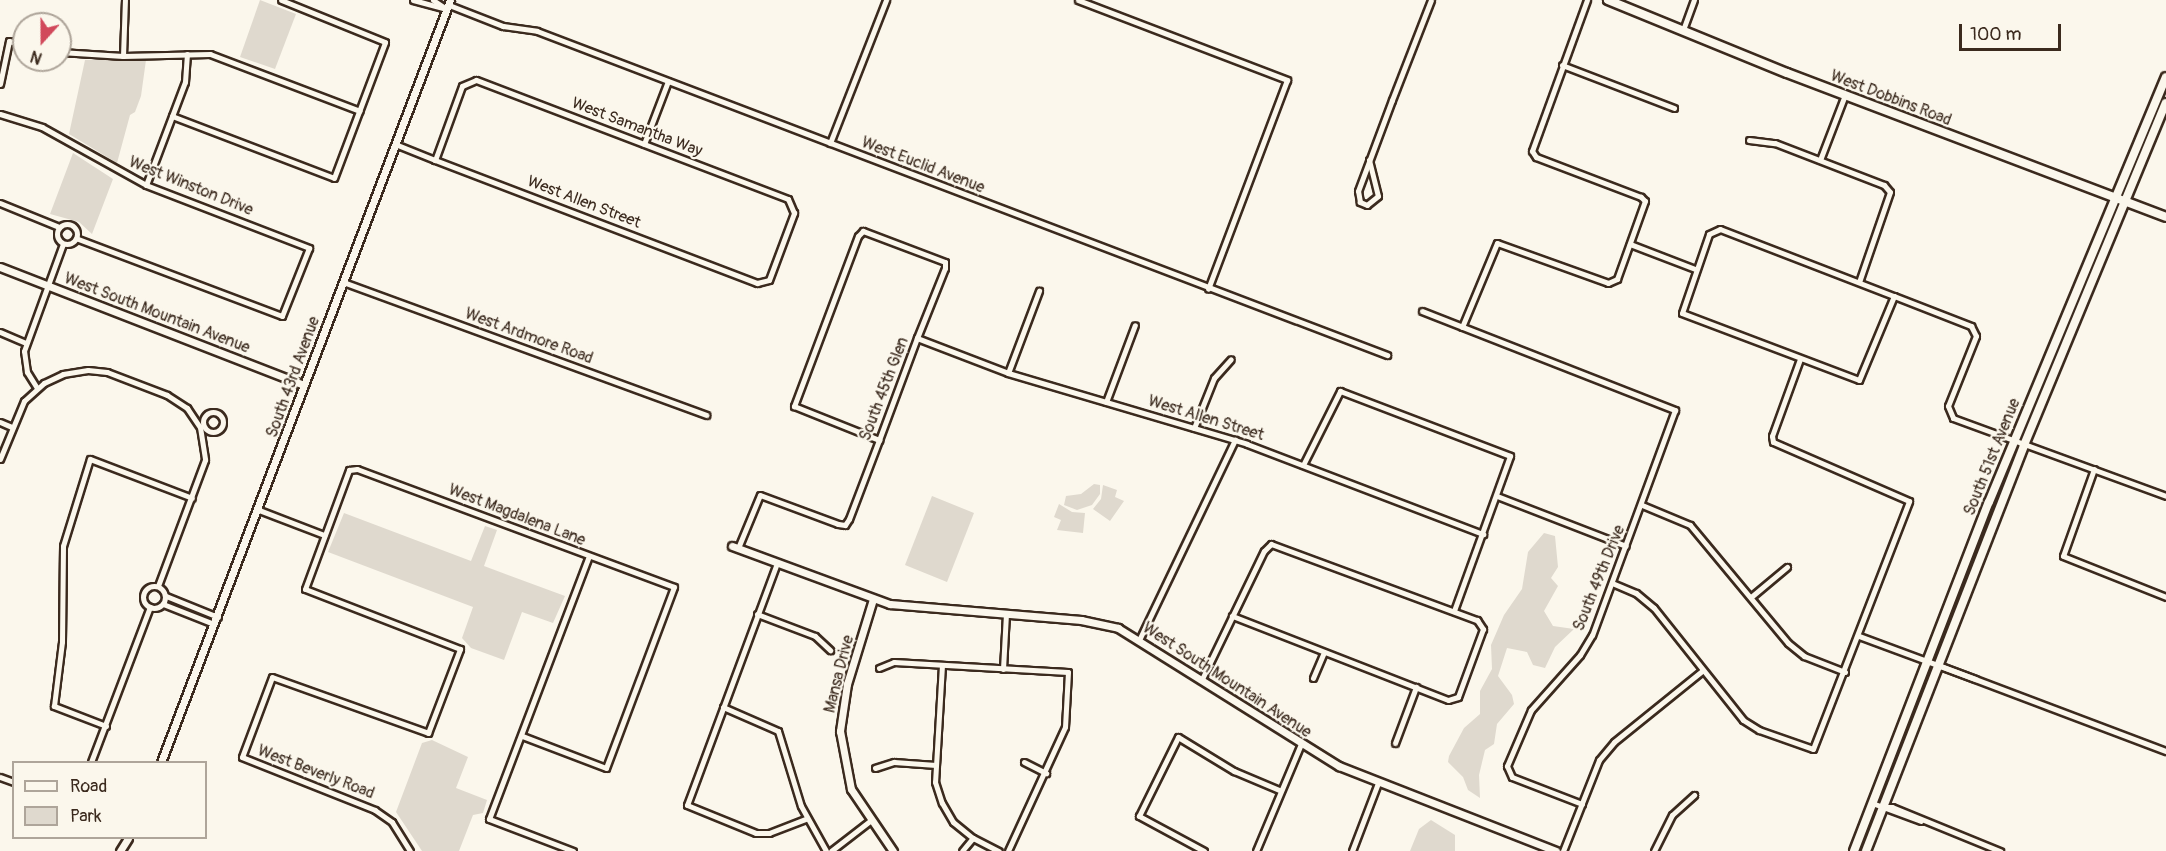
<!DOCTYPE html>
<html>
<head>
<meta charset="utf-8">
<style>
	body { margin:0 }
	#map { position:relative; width:2166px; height:851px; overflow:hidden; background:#fbf7ec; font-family:Pangolin,sans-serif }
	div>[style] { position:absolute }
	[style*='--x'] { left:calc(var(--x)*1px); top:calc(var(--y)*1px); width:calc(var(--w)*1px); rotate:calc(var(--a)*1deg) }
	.green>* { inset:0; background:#dfd9ce }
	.roads { filter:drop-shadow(2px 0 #3b2a1e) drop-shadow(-2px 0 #3b2a1e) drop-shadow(0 2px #3b2a1e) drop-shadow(0 -2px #3b2a1e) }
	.minor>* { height:5px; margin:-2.5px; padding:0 2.5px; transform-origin:2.5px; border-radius:2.5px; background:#fbf7ec }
	.minor>.ring { margin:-2.5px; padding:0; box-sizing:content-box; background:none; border:5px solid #fbf7ec; border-radius:50% }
	.tertiary>* { height:7px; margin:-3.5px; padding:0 3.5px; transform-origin:3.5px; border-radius:3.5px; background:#fbf7ec }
	.secondary>* { height:8px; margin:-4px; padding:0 4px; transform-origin:4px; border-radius:4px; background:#fbf7ec }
	.primary>* { height:8px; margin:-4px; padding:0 4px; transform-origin:4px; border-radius:4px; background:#fbf7ec }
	span { translate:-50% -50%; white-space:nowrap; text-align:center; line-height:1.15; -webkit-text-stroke:4.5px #fbf7ec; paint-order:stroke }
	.street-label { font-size:16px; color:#3b2a1e }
	.legend { position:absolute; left:12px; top:761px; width:195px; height:78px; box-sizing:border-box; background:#fbf7ec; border:2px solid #aea59a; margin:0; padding:8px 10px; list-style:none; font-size:18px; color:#3b2a1e }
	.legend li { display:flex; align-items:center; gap:12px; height:30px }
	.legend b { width:30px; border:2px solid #aea59a }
	.north { position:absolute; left:12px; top:12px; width:60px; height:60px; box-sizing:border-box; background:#fbf7ec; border:2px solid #aea59a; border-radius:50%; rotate:201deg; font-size:16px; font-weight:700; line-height:24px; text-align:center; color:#3b2a1e }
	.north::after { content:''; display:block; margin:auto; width:21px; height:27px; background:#d1495b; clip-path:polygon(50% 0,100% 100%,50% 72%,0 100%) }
	.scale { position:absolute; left:1959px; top:24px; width:102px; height:27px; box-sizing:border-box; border:3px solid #3b2a1e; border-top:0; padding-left:8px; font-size:18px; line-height:21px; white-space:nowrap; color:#3b2a1e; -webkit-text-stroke:4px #fbf7ec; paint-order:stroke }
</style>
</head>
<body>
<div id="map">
	<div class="green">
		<div style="clip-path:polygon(260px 0,296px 14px,275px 69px,240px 57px)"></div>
		<div style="clip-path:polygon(85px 60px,146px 60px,141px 96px,135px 112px,130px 115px,117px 163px,69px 134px)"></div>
		<div style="clip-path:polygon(73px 153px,113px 179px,92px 234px,79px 222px,50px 214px)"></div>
		<div style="clip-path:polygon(1094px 484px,1100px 485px,1100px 494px,1092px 505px,1077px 510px,1064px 505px,1066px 496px,1081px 494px)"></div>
		<div style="clip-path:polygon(1103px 485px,1117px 490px,1115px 497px,1124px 501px,1110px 521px,1093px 509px,1101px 499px)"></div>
		<div style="clip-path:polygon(932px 496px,974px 513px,947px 582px,905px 565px)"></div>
		<div style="clip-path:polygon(1059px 504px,1072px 512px,1085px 513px,1083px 533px,1057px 530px,1061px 520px,1054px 517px)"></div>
		<div style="clip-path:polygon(344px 513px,471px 561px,485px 526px,497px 530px,484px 566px,565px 596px,553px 623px,522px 612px,504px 660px,471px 648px,462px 638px,473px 607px,328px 552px)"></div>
		<div style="clip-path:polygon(1544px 533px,1555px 536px,1558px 567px,1551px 578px,1558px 586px,1544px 611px,1553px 626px,1574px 629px,1555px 647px,1545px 668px,1533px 665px,1527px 652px,1507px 648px,1498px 676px,1512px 695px,1514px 704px,1497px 724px,1494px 744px,1485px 750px,1479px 775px,1480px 798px,1468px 790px,1463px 777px,1448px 762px,1449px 756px,1464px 728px,1480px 714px,1480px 691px,1492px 669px,1491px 645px,1504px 615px,1522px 589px,1528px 552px)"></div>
		<div style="clip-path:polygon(432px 740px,468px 757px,456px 788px,487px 800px,483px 813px,473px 815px,459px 851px,422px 851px,396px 812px,422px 743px)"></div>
		<div style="clip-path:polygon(1431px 820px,1455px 835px,1455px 851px,1410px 851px,1419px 829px)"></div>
	</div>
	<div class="roads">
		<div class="minor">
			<div style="--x:413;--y:0;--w:35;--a:15"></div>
			<div style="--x:433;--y:0;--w:14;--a:34"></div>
			<div style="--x:1078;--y:0;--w:224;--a:20.9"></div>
			<div style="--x:1287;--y:80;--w:223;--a:110.7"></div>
			<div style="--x:449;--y:5;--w:58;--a:21.3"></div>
			<div style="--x:503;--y:26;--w:34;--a:8"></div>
			<div style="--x:537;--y:31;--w:910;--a:20.87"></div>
			<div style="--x:1683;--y:30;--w:32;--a:-70"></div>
			<div style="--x:60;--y:52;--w:63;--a:3.6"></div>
			<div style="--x:123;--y:56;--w:87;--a:-1.3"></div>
			<div style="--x:210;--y:54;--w:160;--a:20.8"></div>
			<div style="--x:123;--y:56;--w:56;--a:-88"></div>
			<div style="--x:1562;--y:65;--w:120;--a:21"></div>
			<div style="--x:0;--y:84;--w:44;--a:-78.2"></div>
			<div style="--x:9;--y:41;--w:16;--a:15"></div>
			<div style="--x:0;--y:114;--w:44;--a:17.2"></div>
			<div style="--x:42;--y:127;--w:119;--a:29.1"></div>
			<div style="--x:146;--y:185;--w:175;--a:21.1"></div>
			<div style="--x:309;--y:248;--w:73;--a:111.7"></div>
			<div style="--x:282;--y:316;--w:220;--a:-159.3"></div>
			<div style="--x:172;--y:116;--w:173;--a:20.9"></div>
			<div style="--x:334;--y:178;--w:145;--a:-69.4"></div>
			<div style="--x:385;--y:42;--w:112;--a:-158"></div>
			<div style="--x:1749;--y:140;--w:26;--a:7"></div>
			<div style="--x:1775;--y:143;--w:117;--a:21.1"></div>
			<div style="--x:1884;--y:185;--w:9;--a:49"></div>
			<div style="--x:1890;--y:192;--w:95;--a:109"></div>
			<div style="--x:830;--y:143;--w:154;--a:-68.6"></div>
			<div style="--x:395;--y:144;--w:43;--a:21.8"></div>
			<div style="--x:435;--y:160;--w:345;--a:20.9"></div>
			<div style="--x:757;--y:283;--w:12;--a:-14"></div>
			<div style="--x:769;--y:280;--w:72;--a:-69.5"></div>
			<div style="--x:794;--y:213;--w:15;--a:-113"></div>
			<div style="--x:788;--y:199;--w:334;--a:-159.1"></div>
			<div style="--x:476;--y:80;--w:15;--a:157"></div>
			<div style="--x:462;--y:86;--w:79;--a:110"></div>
			<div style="--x:644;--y:144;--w:67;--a:-69.1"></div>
			<div style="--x:1369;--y:160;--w:37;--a:76"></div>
			<div style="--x:1378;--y:196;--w:14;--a:141"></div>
			<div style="--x:1367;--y:205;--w:8;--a:-157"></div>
			<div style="--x:1360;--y:202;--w:11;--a:-100"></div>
			<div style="--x:1358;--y:191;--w:97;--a:-69.5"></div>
			<div style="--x:1392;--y:100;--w:107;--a:-68.7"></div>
			<div style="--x:1820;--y:160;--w:70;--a:-69"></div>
			<div style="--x:146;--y:185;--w:110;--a:-69.3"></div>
			<div style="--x:185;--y:82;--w:28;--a:-86"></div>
			<div style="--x:0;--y:203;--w:64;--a:22.1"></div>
			<div class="ring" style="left:57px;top:224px;width:15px;height:15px"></div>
			<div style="--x:1630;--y:244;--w:70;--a:21"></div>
			<div style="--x:343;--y:282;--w:387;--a:20.1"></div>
			<div style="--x:1894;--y:296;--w:91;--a:112.6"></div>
			<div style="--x:1859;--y:380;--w:189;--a:-159.3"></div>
			<div style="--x:1682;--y:313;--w:83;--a:-71.1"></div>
			<div style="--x:1709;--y:234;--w:12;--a:-24"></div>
			<div style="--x:1720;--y:229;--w:186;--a:21.1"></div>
			<div style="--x:1894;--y:296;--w:83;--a:21.3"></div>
			<div style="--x:1971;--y:326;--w:11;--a:63"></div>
			<div style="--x:1976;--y:336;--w:75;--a:111.8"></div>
			<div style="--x:1948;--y:406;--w:13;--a:67"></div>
			<div style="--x:1953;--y:418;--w:227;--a:20.1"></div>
			<div style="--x:1422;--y:311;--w:272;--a:21.4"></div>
			<div style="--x:1675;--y:410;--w:240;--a:110.2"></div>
			<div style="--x:1592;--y:635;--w:23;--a:121"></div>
			<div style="--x:1580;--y:655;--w:74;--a:131.7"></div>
			<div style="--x:1531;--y:710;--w:61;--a:113.2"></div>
			<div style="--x:1507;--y:766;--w:12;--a:66"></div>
			<div style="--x:1512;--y:777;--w:75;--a:21.1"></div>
			<div style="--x:1462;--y:327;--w:91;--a:-67.4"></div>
			<div style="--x:1497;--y:243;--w:118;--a:19.8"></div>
			<div style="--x:1608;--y:283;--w:10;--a:-24"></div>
			<div style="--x:1617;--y:279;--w:83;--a:-70.3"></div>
			<div style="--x:1645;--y:201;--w:6;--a:-135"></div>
			<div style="--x:1641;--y:197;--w:112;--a:-159.1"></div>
			<div style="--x:1536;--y:157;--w:7;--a:-124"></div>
			<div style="--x:1532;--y:151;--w:161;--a:-70"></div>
			<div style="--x:0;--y:332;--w:28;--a:23"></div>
			<div style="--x:917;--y:338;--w:97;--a:21"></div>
			<div style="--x:1008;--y:373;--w:249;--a:16.5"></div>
			<div style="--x:1247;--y:444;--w:253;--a:20.9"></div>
			<div style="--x:1008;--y:373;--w:88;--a:-69.3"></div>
			<div style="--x:37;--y:388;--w:19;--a:-122"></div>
			<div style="--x:27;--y:372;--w:21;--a:-98"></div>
			<div style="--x:24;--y:351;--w:114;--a:-70"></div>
			<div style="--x:1106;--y:402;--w:82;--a:-69.4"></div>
			<div class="ring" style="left:203px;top:412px;width:15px;height:15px"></div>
			<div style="--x:0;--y:422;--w:13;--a:23"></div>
			<div style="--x:1194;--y:428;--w:54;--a:-68.2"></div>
			<div style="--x:1214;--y:378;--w:25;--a:-48"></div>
			<div style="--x:0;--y:459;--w:63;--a:-67.5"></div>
			<div style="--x:24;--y:401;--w:27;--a:-42"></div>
			<div style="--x:44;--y:383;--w:21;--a:-25"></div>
			<div style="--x:63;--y:374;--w:25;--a:-9"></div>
			<div style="--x:88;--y:370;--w:19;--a:6"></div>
			<div style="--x:107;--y:372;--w:64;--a:21"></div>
			<div style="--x:167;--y:395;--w:24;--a:33"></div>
			<div style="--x:187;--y:408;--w:23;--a:56"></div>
			<div style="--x:200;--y:427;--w:33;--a:81"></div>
			<div style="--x:205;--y:460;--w:134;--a:110.5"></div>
			<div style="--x:1303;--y:465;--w:83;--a:-63.4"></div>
			<div style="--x:1340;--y:391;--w:182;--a:20.9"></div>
			<div style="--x:1510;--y:456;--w:165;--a:109.9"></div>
			<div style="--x:2094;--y:469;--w:92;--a:109.6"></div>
			<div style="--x:2063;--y:556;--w:111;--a:21.7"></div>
			<div style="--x:1497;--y:496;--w:138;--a:21.2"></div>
			<div style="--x:1642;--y:505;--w:52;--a:22.6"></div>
			<div style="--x:1690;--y:525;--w:153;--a:50.3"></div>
			<div style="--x:1788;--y:643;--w:21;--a:39"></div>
			<div style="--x:1804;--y:656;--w:44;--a:21.3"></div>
			<div style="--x:259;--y:510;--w:70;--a:21"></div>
			<div style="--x:738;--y:548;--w:57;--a:-67.5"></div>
			<div style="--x:760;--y:495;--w:83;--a:20.4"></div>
			<div style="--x:838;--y:524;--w:7;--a:8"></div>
			<div style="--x:845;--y:525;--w:7;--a:-56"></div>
			<div style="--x:849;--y:519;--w:85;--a:-69.2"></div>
			<div style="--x:879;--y:440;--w:109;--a:-69.6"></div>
			<div style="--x:917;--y:338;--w:75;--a:-68.2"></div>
			<div style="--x:945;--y:268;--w:6;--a:-90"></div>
			<div style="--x:945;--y:262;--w:88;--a:-159.3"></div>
			<div style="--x:863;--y:231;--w:7;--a:135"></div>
			<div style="--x:858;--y:236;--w:182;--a:110.6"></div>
			<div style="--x:794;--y:406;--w:92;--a:21.8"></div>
			<div style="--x:777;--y:563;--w:258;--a:110.4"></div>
			<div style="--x:687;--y:805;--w:74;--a:22.1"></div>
			<div style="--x:756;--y:833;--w:13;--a:0"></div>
			<div style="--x:769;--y:833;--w:40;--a:-21"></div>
			<div style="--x:1612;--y:583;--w:26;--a:23"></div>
			<div style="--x:1636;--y:593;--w:23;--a:40"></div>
			<div style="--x:1654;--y:608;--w:143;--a:51.5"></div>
			<div style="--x:1743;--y:720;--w:19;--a:32"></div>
			<div style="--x:1759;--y:730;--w:57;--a:19.4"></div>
			<div style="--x:1813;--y:749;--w:266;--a:-68.8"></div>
			<div style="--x:1909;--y:501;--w:148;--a:-156.5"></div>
			<div style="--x:1773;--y:442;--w:6;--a:-99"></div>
			<div style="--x:1772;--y:436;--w:82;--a:-70"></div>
			<div class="ring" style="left:143px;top:586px;width:17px;height:17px"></div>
			<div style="--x:166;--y:596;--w:56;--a:22"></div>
			<div style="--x:1751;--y:597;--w:47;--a:-39.8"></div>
			<div style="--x:163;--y:604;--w:55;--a:21.4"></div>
			<div style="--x:757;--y:614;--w:62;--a:20.8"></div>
			<div style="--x:815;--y:636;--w:21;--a:43"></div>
			<div style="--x:1859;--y:636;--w:124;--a:20.3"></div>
			<div style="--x:1140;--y:638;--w:220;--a:-64.4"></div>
			<div style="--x:942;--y:665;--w:117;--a:93.4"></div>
			<div style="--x:935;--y:782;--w:22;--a:72"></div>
			<div style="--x:942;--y:803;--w:22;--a:60"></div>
			<div style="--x:953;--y:822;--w:26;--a:39"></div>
			<div style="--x:973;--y:838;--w:29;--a:27"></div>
			<div style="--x:1938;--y:665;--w:244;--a:20.7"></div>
			<div style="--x:879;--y:668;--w:16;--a:-22"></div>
			<div style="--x:894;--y:662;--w:174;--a:3.3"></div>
			<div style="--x:1068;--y:672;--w:55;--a:93.1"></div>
			<div style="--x:1065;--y:727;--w:136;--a:114.7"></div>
			<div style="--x:1003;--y:669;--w:55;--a:-86.9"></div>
			<div style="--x:1313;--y:678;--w:28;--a:-67"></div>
			<div style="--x:1202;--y:679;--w:142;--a:-64.2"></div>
			<div style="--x:1264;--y:551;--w:10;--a:-45"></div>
			<div style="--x:1271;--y:544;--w:220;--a:20.3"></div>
			<div style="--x:1477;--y:620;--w:11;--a:56"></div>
			<div style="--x:1483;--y:629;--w:72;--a:110.2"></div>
			<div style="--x:1458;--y:697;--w:10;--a:163"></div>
			<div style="--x:1448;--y:700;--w:232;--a:-158.7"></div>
			<div style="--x:723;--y:707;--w:60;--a:23.6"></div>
			<div style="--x:778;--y:731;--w:78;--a:73"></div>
			<div style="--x:801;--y:806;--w:51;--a:60.9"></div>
			<div style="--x:106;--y:726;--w:56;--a:-159"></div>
			<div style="--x:54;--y:706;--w:64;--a:-82.9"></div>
			<div style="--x:62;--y:642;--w:96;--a:-89.4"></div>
			<div style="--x:63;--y:546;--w:91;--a:-72.8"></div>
			<div style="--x:90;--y:459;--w:109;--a:20.9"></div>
			<div style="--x:1395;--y:743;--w:60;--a:-69.4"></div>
			<div style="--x:91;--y:762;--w:166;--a:-69.2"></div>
			<div style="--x:1024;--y:762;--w:25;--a:27"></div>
			<div style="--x:875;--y:768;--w:20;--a:-18"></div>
			<div style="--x:894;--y:762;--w:42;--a:4.1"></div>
			<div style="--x:0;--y:777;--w:15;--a:20"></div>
			<div style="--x:1872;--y:803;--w:52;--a:20.2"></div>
			<div style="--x:1883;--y:807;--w:9;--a:0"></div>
			<div style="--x:1892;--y:807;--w:117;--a:22.2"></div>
			<div style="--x:410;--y:851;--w:34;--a:-122"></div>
			<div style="--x:392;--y:822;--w:21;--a:-145"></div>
			<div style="--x:375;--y:810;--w:143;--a:-158.3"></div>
			<div style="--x:242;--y:757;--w:85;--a:-69.4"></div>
			<div style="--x:272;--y:677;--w:166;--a:19.7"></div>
			<div style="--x:428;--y:733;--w:90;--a:-69.1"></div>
			<div style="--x:460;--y:649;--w:166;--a:-158.8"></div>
			<div style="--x:305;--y:589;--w:127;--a:-69.7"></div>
			<div style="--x:349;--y:470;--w:8;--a:-7"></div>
			<div style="--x:357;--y:469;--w:338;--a:20.4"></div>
			<div style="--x:674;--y:587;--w:193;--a:110.6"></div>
			<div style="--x:606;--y:768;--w:90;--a:-159.1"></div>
			<div style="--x:573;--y:851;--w:90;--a:-159.1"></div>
			<div style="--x:489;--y:819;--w:281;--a:-69.2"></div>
			<div style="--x:831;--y:851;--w:49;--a:-37.6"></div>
			<div style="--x:962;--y:851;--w:17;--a:-50"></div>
			<div style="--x:1204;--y:851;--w:74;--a:-151.7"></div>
			<div style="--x:1139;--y:816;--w:88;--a:-63.7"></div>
			<div style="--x:1178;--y:737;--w:66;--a:31.3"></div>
			<div style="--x:1234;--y:771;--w:49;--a:22.9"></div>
			<div style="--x:1256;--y:851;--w:116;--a:-67.2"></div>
			<div style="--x:1352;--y:851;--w:73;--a:-69.1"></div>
			<div style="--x:1563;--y:851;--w:98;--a:-68.4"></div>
			<div style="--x:1599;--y:760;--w:23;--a:-50"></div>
			<div style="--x:1614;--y:742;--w:113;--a:-38.9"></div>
			<div style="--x:1654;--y:851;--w:40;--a:-63.4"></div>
			<div style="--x:1672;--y:815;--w:30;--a:-42"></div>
		</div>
		<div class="tertiary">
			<div style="--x:0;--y:267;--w:326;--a:21.2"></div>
			<div style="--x:732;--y:546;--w:168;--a:20.2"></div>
			<div style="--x:890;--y:604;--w:192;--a:4.8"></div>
			<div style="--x:1081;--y:620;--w:38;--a:12"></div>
			<div style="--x:1118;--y:628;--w:261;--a:32"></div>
			<div style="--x:1339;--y:766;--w:233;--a:21.4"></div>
			<div style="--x:873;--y:599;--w:89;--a:107"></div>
			<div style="--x:847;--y:684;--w:48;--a:98.5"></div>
			<div style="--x:840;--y:731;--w:59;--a:79.3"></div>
			<div style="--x:851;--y:789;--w:75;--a:55.9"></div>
			<div style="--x:161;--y:762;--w:815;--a:-69.23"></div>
			<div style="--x:120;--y:851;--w:15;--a:-58"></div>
		</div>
		<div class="secondary">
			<div style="--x:1608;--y:0;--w:193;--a:22.2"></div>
			<div style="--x:1787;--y:73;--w:405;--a:20.8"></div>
		</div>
		<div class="primary">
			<div style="--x:1854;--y:851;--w:374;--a:-68.9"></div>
			<div style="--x:1989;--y:502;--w:460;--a:-67.4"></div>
			<div style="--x:1866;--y:851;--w:436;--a:-68.7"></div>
			<div style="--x:2024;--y:445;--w:370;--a:-67.5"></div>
		</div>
	</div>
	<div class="street-label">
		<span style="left:1891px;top:98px;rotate:21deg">West Dobbins Road</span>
		<span style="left:637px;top:127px;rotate:21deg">West Samantha Way</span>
		<span style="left:923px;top:165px;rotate:21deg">West Euclid Avenue</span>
		<span style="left:191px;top:186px;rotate:22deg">West Winston Drive</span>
		<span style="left:584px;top:202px;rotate:21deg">West Allen Street</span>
		<span style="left:157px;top:313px;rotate:21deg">West South Mountain Avenue</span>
		<span style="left:529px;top:336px;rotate:20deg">West Ardmore Road</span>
		<span style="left:293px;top:377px;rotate:-70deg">South 43rd Avenue</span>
		<span style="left:884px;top:389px;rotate:-69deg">South 45th Glen</span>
		<span style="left:1206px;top:418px;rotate:17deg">West Allen Street</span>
		<span style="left:1992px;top:457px;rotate:-68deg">South 51st Avenue</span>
		<span style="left:517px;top:515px;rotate:21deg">West Magdalena Lane</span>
		<span style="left:1599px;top:578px;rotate:-68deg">South 49th Drive</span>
		<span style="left:839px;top:674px;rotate:-76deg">Mansa Drive</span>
		<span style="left:1227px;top:680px;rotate:33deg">West South Mountain Avenue</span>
		<span style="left:316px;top:772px;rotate:21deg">West Beverly Road</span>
	</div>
	<ul class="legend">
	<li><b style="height:8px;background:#fbf7ec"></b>Road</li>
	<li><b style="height:16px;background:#dfd9ce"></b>Park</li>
	</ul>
	<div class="north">N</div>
	<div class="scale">100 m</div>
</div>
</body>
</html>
